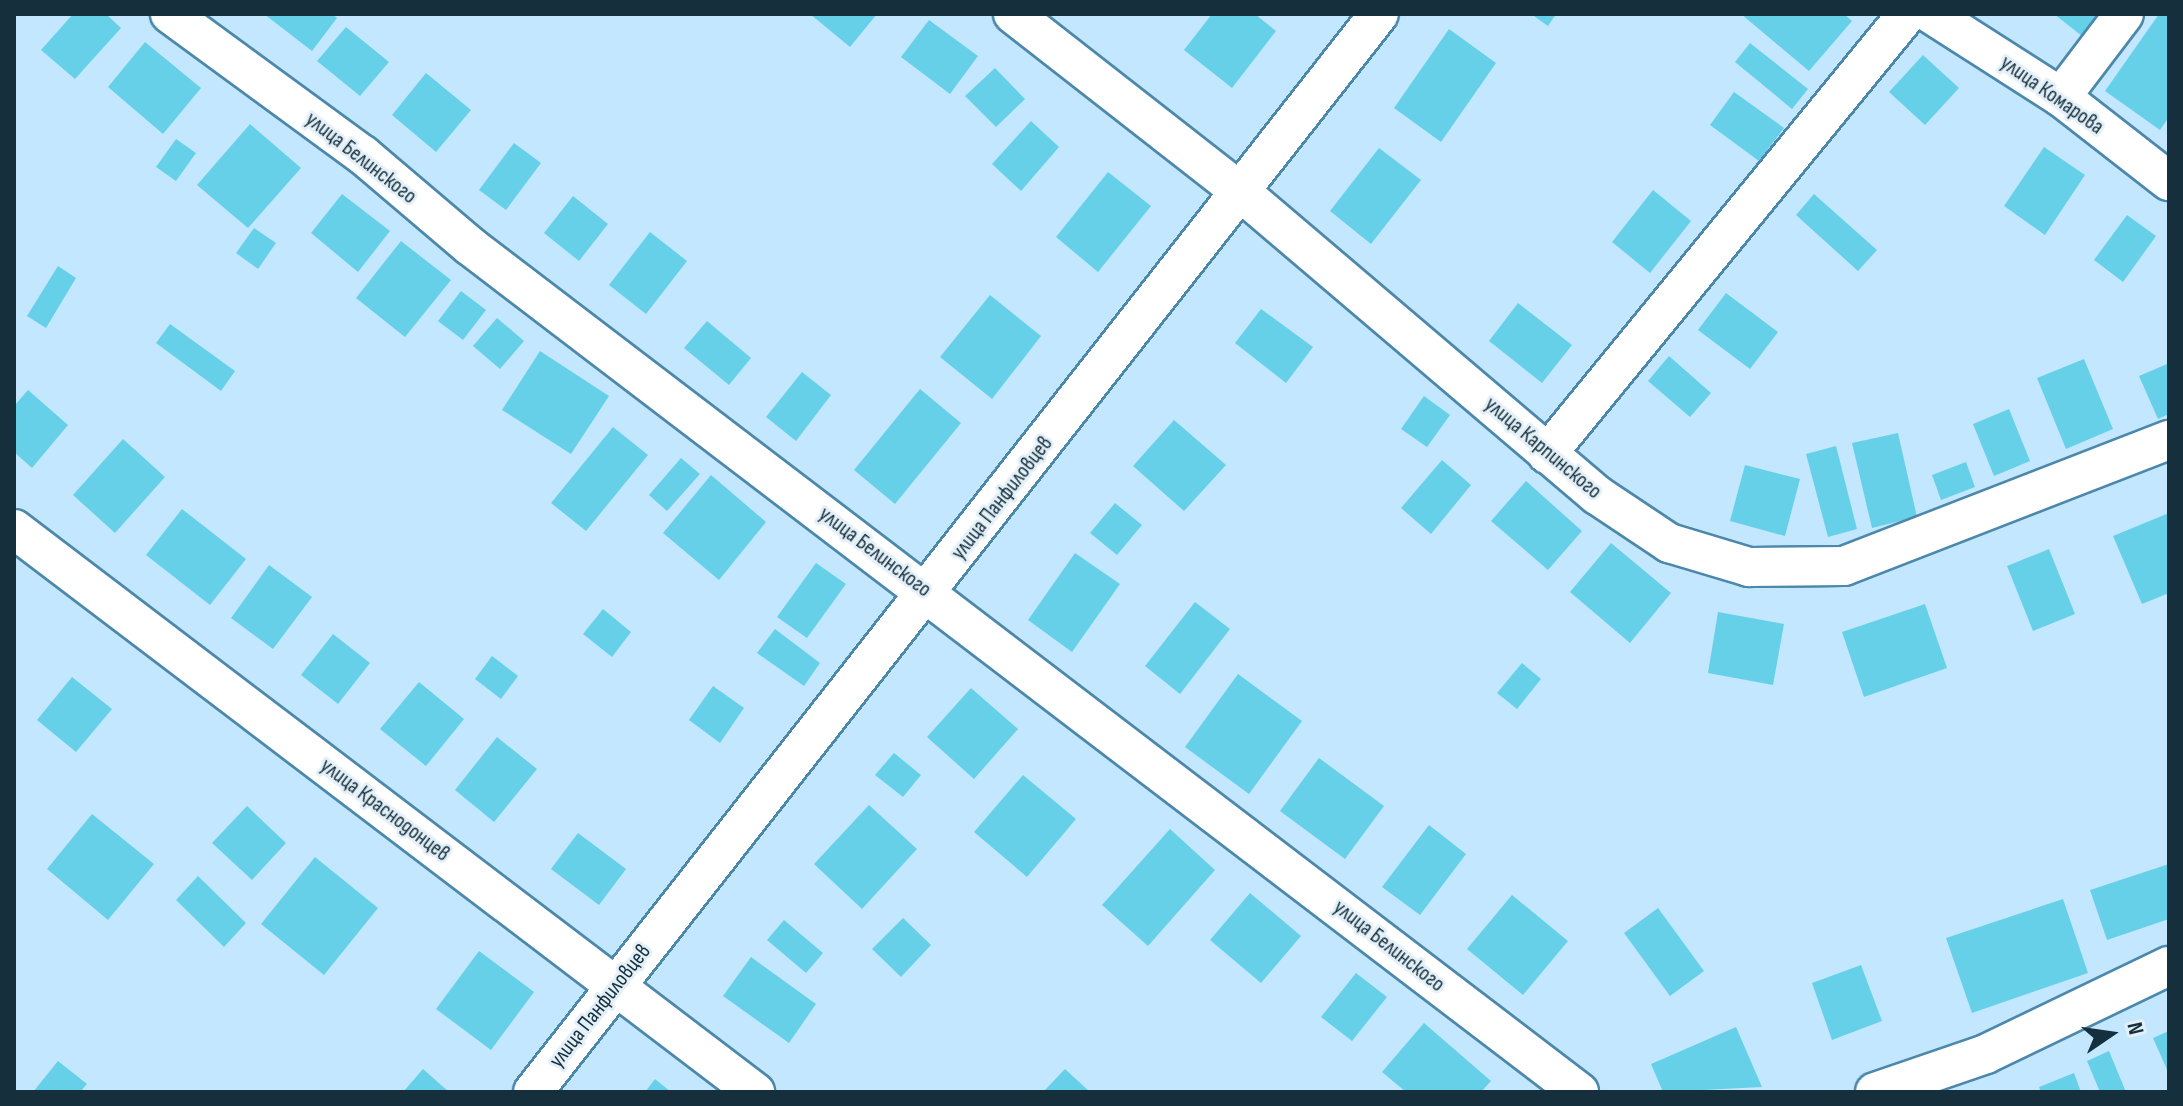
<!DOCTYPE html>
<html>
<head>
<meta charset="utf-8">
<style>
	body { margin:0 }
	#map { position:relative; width:2183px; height:1106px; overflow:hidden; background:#c3e7fe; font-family:"Sofia Sans Condensed",sans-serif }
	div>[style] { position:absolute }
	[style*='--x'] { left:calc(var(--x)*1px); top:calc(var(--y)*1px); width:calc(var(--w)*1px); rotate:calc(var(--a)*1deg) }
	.building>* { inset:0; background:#67d0e9 }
	.roads { filter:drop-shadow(2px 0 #4c88ab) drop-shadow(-2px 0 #4c88ab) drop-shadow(0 2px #4c88ab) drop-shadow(0 -2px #4c88ab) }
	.minor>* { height:38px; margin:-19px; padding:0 19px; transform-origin:19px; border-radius:19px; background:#fff }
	span { translate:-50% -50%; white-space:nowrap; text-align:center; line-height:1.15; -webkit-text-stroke:6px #e4f0f8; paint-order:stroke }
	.street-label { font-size:22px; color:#152f3d }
	.frame { position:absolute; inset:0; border:16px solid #152f3d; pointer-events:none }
	.north { position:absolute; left:2071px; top:994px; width:80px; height:80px; -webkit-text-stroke:6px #e4f0f8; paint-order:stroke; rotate:77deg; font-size:22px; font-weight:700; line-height:32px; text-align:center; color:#152f3d }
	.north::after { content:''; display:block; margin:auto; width:28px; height:36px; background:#152f3d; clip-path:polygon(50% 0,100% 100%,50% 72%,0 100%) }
</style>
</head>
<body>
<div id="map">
	<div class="building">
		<div style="clip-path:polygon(73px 14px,106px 14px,121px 28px,75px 79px,41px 50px)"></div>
		<div style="clip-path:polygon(264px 14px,332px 14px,337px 18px,312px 51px)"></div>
		<div style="clip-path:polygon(810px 14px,877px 14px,850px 47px)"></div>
		<div style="clip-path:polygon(1212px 14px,1255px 14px,1276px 31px,1232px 88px,1184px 50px)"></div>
		<div style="clip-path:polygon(1531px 14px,1556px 14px,1548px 26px)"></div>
		<div style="clip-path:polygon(1741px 14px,1844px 14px,1852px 21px,1809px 71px)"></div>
		<div style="clip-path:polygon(2054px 14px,2099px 14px,2082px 36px)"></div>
		<div style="clip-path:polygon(2159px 14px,2169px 14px,2169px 117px,2160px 130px,2105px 91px)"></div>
		<div style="clip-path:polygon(929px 20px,978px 56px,950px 94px,901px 57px)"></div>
		<div style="clip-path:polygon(346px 27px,389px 62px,360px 96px,317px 61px)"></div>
		<div style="clip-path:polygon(1449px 29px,1496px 63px,1441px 142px,1394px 108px)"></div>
		<div style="clip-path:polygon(145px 42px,201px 88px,163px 134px,108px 87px)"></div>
		<div style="clip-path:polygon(1750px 43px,1808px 89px,1792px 109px,1735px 62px)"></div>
		<div style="clip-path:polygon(1923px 55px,1959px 88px,1925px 125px,1889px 92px)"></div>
		<div style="clip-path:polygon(995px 68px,1025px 99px,996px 127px,965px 96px)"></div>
		<div style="clip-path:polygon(426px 73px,471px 110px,436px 152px,392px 115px)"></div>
		<div style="clip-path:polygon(1734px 92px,1784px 128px,1759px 161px,1710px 125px)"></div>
		<div style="clip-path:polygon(1031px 121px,1059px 147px,1021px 191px,992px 164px)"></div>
		<div style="clip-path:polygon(250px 124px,301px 168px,248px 228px,197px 185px)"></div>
		<div style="clip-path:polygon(176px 139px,196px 153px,176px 181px,156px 167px)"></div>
		<div style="clip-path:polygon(514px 143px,541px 163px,506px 210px,479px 190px)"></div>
		<div style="clip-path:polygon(2044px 147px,2085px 175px,2045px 235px,2004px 206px)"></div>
		<div style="clip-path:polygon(1379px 148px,1421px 180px,1371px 244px,1330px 211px)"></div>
		<div style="clip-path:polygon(1108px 172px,1151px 206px,1098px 272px,1056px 237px)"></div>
		<div style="clip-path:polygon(1653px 190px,1691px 221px,1650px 273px,1612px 242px)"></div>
		<div style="clip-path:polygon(342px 194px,390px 231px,358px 272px,311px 233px)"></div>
		<div style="clip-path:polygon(1814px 194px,1877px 250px,1858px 271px,1796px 215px)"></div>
		<div style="clip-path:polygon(573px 196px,608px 224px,579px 261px,544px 233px)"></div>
		<div style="clip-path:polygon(2127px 215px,2156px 236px,2123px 282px,2094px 260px)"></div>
		<div style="clip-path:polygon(254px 228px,276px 243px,258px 269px,236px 253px)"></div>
		<div style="clip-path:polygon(650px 232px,687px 261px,646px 314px,609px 285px)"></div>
		<div style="clip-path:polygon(401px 241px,451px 280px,405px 337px,356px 298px)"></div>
		<div style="clip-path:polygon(58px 266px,76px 278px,46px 328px,27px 316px)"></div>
		<div style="clip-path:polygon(461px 291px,486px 310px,463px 340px,438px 321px)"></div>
		<div style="clip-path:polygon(1726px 293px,1778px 332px,1750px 369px,1698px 330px)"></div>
		<div style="clip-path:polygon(990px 295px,1041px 336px,992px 399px,940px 357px)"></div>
		<div style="clip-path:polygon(1518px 303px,1572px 345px,1542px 383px,1489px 341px)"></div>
		<div style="clip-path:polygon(1261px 309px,1313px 347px,1286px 383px,1235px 343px)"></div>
		<div style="clip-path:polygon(497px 318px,524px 341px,500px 369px,473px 346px)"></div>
		<div style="clip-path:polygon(707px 321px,751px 358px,729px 385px,684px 348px)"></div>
		<div style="clip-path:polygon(170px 324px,235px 371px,221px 391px,156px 343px)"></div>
		<div style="clip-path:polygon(540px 351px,609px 396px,571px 454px,502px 410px)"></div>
		<div style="clip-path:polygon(1669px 356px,1711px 393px,1690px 417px,1648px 381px)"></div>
		<div style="clip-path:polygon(2084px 359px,2113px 429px,2066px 449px,2037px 378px)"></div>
		<div style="clip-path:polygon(2167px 364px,2169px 414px,2158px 419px,2139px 376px)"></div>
		<div style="clip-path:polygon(802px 372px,831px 395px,796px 441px,766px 417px)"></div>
		<div style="clip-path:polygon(920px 389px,961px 423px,895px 504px,854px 470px)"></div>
		<div style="clip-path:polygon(28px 390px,68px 425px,32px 468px,14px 452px,14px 406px)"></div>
		<div style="clip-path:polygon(1424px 396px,1450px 415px,1427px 447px,1401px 429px)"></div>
		<div style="clip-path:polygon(2009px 409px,2030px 461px,1994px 476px,1973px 424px)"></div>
		<div style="clip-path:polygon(1174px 420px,1226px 465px,1184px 511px,1133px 466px)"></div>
		<div style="clip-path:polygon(613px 427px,648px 455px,586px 531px,551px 503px)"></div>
		<div style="clip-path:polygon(1898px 433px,1917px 517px,1872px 528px,1852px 443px)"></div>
		<div style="clip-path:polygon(123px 439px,165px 477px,115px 533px,73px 495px)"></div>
		<div style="clip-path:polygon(1836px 446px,1857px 529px,1828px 537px,1806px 454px)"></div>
		<div style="clip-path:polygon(681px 458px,700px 474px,667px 511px,649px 495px)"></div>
		<div style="clip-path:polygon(1442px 460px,1471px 485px,1431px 534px,1401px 508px)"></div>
		<div style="clip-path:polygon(1966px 462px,1975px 487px,1941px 500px,1932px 475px)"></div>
		<div style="clip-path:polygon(1745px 465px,1800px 479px,1785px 536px,1730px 521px)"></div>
		<div style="clip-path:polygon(711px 475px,766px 522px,719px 580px,663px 533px)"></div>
		<div style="clip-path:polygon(1526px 481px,1582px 531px,1548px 570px,1491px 521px)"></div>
		<div style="clip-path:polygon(1115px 503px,1142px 525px,1117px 555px,1090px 533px)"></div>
		<div style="clip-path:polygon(182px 509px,246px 559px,210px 605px,146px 555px)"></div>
		<div style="clip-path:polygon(2169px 513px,2169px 593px,2142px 604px,2113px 536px)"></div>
		<div style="clip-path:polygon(1611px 543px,1671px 593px,1630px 643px,1570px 592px)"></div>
		<div style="clip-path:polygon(2049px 549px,2075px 614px,2033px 631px,2007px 566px)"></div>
		<div style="clip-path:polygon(1075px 553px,1120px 584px,1072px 652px,1028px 620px)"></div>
		<div style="clip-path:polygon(816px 563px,846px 584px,807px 638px,777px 617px)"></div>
		<div style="clip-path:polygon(269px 565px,312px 597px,273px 649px,231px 618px)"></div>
		<div style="clip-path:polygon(1195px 602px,1230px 629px,1180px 694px,1145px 666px)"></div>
		<div style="clip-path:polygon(1925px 604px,1947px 668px,1864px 697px,1842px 632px)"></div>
		<div style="clip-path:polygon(603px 609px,631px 632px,612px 657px,583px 634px)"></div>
		<div style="clip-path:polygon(1718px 612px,1784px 624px,1773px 685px,1708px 673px)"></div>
		<div style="clip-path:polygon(775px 629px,820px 663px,804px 686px,757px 653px)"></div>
		<div style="clip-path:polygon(333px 634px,370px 663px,338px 704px,301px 675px)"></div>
		<div style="clip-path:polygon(492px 656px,518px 676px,501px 699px,475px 679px)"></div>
		<div style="clip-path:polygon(1522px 663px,1541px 679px,1517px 709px,1497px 693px)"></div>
		<div style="clip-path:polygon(1238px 674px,1302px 721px,1249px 794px,1185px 747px)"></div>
		<div style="clip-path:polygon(72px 677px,112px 709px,76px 752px,37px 720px)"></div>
		<div style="clip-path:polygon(419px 682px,464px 719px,426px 766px,380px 729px)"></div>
		<div style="clip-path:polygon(713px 686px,744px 708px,720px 743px,689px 720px)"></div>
		<div style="clip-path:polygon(971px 688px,1018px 729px,974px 779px,927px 737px)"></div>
		<div style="clip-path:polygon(497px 737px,537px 769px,494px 822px,455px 790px)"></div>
		<div style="clip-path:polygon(894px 753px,921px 775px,903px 797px,875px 775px)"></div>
		<div style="clip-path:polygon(1319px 758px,1384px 806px,1345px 859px,1280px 811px)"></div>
		<div style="clip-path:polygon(1023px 775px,1076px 819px,1027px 877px,974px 832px)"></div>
		<div style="clip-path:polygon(869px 805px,917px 849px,862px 909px,814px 864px)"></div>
		<div style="clip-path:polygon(247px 806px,286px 843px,252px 880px,212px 843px)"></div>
		<div style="clip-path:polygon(92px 814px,154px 864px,108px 920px,47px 869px)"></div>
		<div style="clip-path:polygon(1429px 825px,1466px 854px,1420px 915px,1382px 887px)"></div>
		<div style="clip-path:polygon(1170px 829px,1215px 870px,1148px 946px,1102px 905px)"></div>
		<div style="clip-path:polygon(578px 833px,626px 869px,599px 905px,551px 869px)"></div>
		<div style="clip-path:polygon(315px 857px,378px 908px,324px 975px,261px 924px)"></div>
		<div style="clip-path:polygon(2169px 864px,2169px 919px,2107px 940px,2090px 890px)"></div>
		<div style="clip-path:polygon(198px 876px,246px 923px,224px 947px,176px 900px)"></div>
		<div style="clip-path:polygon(1250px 893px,1301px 936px,1261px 983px,1210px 940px)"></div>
		<div style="clip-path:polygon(1512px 895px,1568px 941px,1523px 995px,1467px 949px)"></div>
		<div style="clip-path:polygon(2063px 899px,2088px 973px,1972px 1013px,1946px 938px)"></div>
		<div style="clip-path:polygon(1658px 908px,1704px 971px,1670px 996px,1624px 933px)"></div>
		<div style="clip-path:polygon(903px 918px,931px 945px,901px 977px,872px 949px)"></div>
		<div style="clip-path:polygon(784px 920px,823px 953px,806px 973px,767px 940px)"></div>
		<div style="clip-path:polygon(479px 951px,534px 992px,491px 1050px,436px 1009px)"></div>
		<div style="clip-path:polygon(751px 957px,816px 1004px,789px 1043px,723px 996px)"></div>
		<div style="clip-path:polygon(1861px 965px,1882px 1021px,1832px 1040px,1812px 983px)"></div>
		<div style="clip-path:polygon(1356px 973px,1387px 997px,1352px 1041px,1321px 1017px)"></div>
		<div style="clip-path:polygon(1424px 1023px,1491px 1081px,1481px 1092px,1406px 1092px,1382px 1072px)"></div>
		<div style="clip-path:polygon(1736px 1027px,1762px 1087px,1663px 1092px,1651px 1064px)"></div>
		<div style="clip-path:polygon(2169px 1031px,2169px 1074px,2153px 1038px)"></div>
		<div style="clip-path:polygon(2109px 1051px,2126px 1092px,2100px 1092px,2087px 1061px)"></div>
		<div style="clip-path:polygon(58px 1061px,87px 1084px,80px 1092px,33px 1092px)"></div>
		<div style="clip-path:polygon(423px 1069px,449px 1092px,403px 1092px)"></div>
		<div style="clip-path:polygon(1065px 1069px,1090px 1092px,1043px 1092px)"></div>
		<div style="clip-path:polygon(2074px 1073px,2081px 1092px,2041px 1092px,2039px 1087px)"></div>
		<div style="clip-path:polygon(655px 1079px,671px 1092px,645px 1092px)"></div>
	</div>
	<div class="roads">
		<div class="minor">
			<div style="--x:170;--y:14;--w:239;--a:36.2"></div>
			<div style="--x:363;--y:155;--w:140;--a:40.4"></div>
			<div style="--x:470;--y:246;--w:1395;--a:37.34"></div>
			<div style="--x:1013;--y:14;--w:291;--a:38"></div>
			<div style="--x:1242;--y:193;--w:466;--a:40.4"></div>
			<div style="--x:1597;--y:495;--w:87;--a:33.7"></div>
			<div style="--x:1669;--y:543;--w:84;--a:16.7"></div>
			<div style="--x:1749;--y:567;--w:95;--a:-0.6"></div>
			<div style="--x:1844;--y:566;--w:349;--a:-21.2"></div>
			<div style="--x:1931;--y:14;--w:154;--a:32.6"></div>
			<div style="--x:2061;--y:97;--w:137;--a:37.9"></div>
			<div style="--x:2061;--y:97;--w:104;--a:-52.8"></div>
			<div style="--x:1547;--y:454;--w:569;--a:-50.71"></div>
			<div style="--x:14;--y:529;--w:931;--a:37.23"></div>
			<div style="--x:533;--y:1092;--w:1370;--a:-51.88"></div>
			<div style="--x:1875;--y:1092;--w:117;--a:-18.9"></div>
			<div style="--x:1986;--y:1054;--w:203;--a:-25.7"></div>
		</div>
	</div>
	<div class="street-label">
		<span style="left:2052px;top:95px;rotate:35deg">улица Комарова</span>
		<span style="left:361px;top:158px;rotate:38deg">улица Белинского</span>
		<span style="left:1543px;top:448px;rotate:40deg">улица Карпинского</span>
		<span style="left:1002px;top:498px;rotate:-52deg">улица Панфиловцев</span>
		<span style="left:875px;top:552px;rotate:37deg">улица Белинского</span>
		<span style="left:385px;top:810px;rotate:37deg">улица Краснодонцев</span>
		<span style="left:1389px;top:946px;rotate:38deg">улица Белинского</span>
		<span style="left:600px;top:1006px;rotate:-52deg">улица Панфиловцев</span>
	</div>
	<div class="frame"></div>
	<div class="north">N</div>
</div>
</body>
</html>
